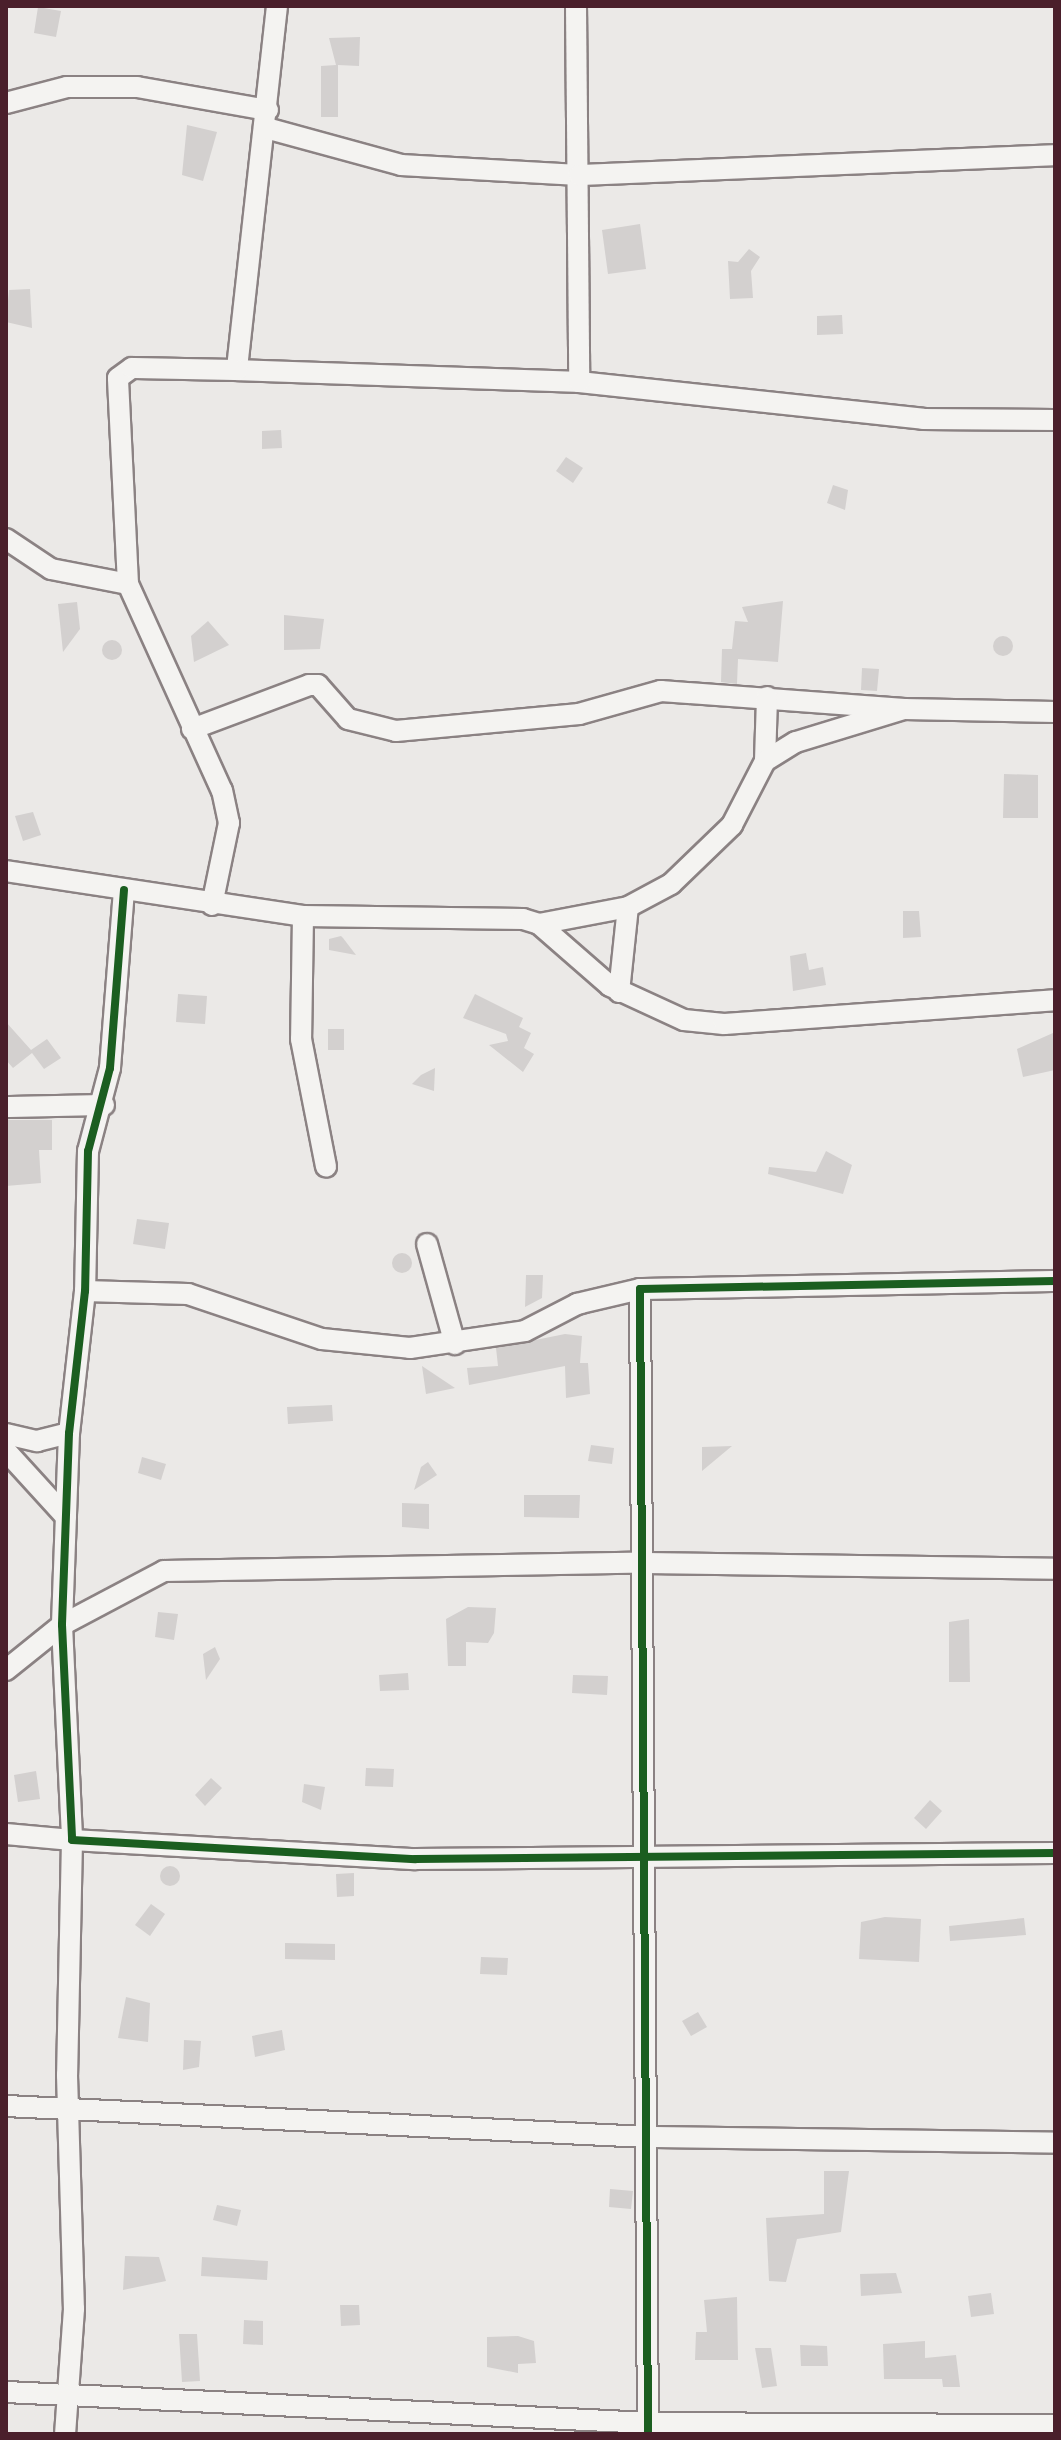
<!DOCTYPE html>
<html>
<head>
<meta charset="utf-8">
<style>
	body { margin:0 }
	#map { position:relative; width:1061px; height:2440px; overflow:hidden; background:#ebe9e7; font-family:Mali,sans-serif }
	div>[style] { position:absolute }
	[style*='--x'] { left:calc(var(--x)*1px); top:calc(var(--y)*1px); width:calc(var(--w)*1px); rotate:calc(var(--a)*1deg) }
	.building>* { inset:0; background:#d3d0cf }
	.round { border-radius:50% }
	.roads { filter:drop-shadow(2px 0 #8b8283) drop-shadow(-2px 0 #8b8283) drop-shadow(0 2px #8b8283) drop-shadow(0 -2px #8b8283) }
	.street>* { height:20px; margin:-10px; padding:0 10px; transform-origin:10px; border-radius:10px; background:#f4f3f1 }
	.cycleway>* { height:8px; margin:-4px; padding:0 4px; transform-origin:4px; border-radius:4px; background:#1b5e20 }
	span { translate:-50% -50%; white-space:nowrap; text-align:center; line-height:1.15; -webkit-text-stroke:7px #f6f6f2; paint-order:stroke }
	.frame { position:absolute; inset:0; border:8px solid #4a1f2b; pointer-events:none }
</style>
</head>
<body>
<div id="map">
	<div class="building">
		<div style="clip-path:polygon(38px 7px,61px 11px,56px 37px,34px 33px)"></div>
		<div style="clip-path:polygon(360px 37px,359px 66px,338px 65px,338px 117px,321px 117px,321px 66px,336px 65px,329px 38px)"></div>
		<div style="clip-path:polygon(187px 125px,217px 132px,203px 181px,182px 175px)"></div>
		<div style="clip-path:polygon(640px 224px,646px 269px,608px 274px,602px 230px)"></div>
		<div style="clip-path:polygon(749px 249px,760px 257px,751px 271px,753px 298px,730px 299px,728px 261px,738px 262px)"></div>
		<div style="clip-path:polygon(30px 289px,32px 328px,6px 322px,9px 290px)"></div>
		<div style="clip-path:polygon(842px 315px,843px 334px,817px 335px,817px 316px)"></div>
		<div style="clip-path:polygon(281px 430px,282px 448px,262px 449px,262px 431px)"></div>
		<div style="clip-path:polygon(566px 457px,583px 468px,573px 483px,556px 471px)"></div>
		<div style="clip-path:polygon(833px 485px,848px 490px,845px 510px,827px 503px)"></div>
		<div style="clip-path:polygon(783px 601px,778px 662px,738px 659px,737px 684px,721px 682px,722px 649px,732px 649px,735px 621px,748px 622px,742px 607px)"></div>
		<div style="clip-path:polygon(77px 602px,80px 629px,63px 652px,58px 604px)"></div>
		<div style="clip-path:polygon(284px 615px,324px 619px,320px 649px,284px 650px)"></div>
		<div style="clip-path:polygon(208px 621px,229px 645px,194px 662px,191px 636px)"></div>
		<div class="round" style="left:993px;top:636px;width:20px;height:20px"></div>
		<div class="round" style="left:102px;top:640px;width:20px;height:20px"></div>
		<div style="clip-path:polygon(862px 668px,879px 669px,877px 691px,861px 690px)"></div>
		<div style="clip-path:polygon(1004px 774px,1038px 775px,1038px 818px,1003px 818px)"></div>
		<div style="clip-path:polygon(33px 812px,41px 835px,23px 841px,15px 816px)"></div>
		<div style="clip-path:polygon(903px 911px,919px 911px,921px 937px,903px 938px)"></div>
		<div style="clip-path:polygon(341px 936px,343px 938px,356px 955px,329px 950px,329px 939px)"></div>
		<div style="clip-path:polygon(806px 953px,809px 970px,823px 967px,826px 985px,793px 991px,790px 956px)"></div>
		<div style="clip-path:polygon(178px 994px,207px 996px,205px 1024px,176px 1022px)"></div>
		<div style="clip-path:polygon(475px 994px,523px 1018px,519px 1027px,531px 1033px,524px 1048px,534px 1054px,523px 1072px,489px 1045px,508px 1041px,506px 1034px,463px 1018px)"></div>
		<div style="clip-path:polygon(6px 1022px,31px 1050px,47px 1039px,61px 1058px,44px 1069px,32px 1053px,13px 1068px,6px 1060px)"></div>
		<div style="clip-path:polygon(328px 1029px,344px 1029px,344px 1050px,328px 1050px)"></div>
		<div style="clip-path:polygon(1053px 1033px,1055px 1070px,1023px 1077px,1017px 1049px)"></div>
		<div style="clip-path:polygon(435px 1068px,434px 1091px,412px 1084px,421px 1075px)"></div>
		<div style="clip-path:polygon(6px 1120px,52px 1120px,52px 1150px,39px 1150px,41px 1183px,6px 1186px)"></div>
		<div style="clip-path:polygon(826px 1151px,852px 1165px,843px 1194px,768px 1174px,769px 1167px,816px 1172px)"></div>
		<div style="clip-path:polygon(137px 1219px,169px 1223px,165px 1249px,133px 1244px)"></div>
		<div class="round" style="left:392px;top:1253px;width:20px;height:20px"></div>
		<div style="clip-path:polygon(526px 1275px,543px 1275px,542px 1298px,525px 1307px)"></div>
		<div style="clip-path:polygon(565px 1334px,582px 1336px,580px 1363px,588px 1363px,590px 1394px,566px 1398px,565px 1366px,469px 1385px,467px 1368px,498px 1366px,496px 1348px)"></div>
		<div style="clip-path:polygon(422px 1366px,455px 1388px,426px 1394px)"></div>
		<div style="clip-path:polygon(332px 1405px,333px 1421px,288px 1424px,287px 1407px)"></div>
		<div style="clip-path:polygon(591px 1445px,614px 1448px,612px 1464px,588px 1461px)"></div>
		<div style="clip-path:polygon(732px 1446px,702px 1471px,702px 1447px)"></div>
		<div style="clip-path:polygon(142px 1457px,166px 1464px,161px 1480px,138px 1473px)"></div>
		<div style="clip-path:polygon(428px 1462px,437px 1475px,414px 1490px,421px 1467px)"></div>
		<div style="clip-path:polygon(524px 1495px,580px 1495px,579px 1518px,524px 1517px)"></div>
		<div style="clip-path:polygon(402px 1503px,429px 1504px,429px 1529px,402px 1527px)"></div>
		<div style="clip-path:polygon(468px 1607px,496px 1608px,494px 1633px,488px 1643px,466px 1642px,466px 1666px,448px 1666px,446px 1619px)"></div>
		<div style="clip-path:polygon(158px 1612px,178px 1614px,174px 1640px,155px 1637px)"></div>
		<div style="clip-path:polygon(969px 1619px,970px 1682px,949px 1682px,949px 1622px)"></div>
		<div style="clip-path:polygon(215px 1647px,220px 1659px,206px 1680px,203px 1654px)"></div>
		<div style="clip-path:polygon(408px 1673px,409px 1690px,380px 1691px,379px 1675px)"></div>
		<div style="clip-path:polygon(573px 1675px,608px 1676px,607px 1695px,572px 1693px)"></div>
		<div style="clip-path:polygon(366px 1768px,394px 1769px,393px 1787px,365px 1786px)"></div>
		<div style="clip-path:polygon(36px 1771px,40px 1799px,18px 1802px,14px 1775px)"></div>
		<div style="clip-path:polygon(211px 1778px,222px 1788px,205px 1806px,195px 1795px)"></div>
		<div style="clip-path:polygon(304px 1784px,325px 1787px,321px 1810px,302px 1802px)"></div>
		<div style="clip-path:polygon(930px 1800px,942px 1811px,926px 1829px,914px 1818px)"></div>
		<div class="round" style="left:160px;top:1866px;width:20px;height:20px"></div>
		<div style="clip-path:polygon(354px 1873px,354px 1896px,337px 1897px,336px 1874px)"></div>
		<div style="clip-path:polygon(151px 1904px,165px 1914px,150px 1936px,135px 1925px)"></div>
		<div style="clip-path:polygon(885px 1917px,921px 1919px,919px 1962px,859px 1959px,861px 1922px)"></div>
		<div style="clip-path:polygon(1024px 1918px,1026px 1935px,950px 1941px,949px 1926px)"></div>
		<div style="clip-path:polygon(285px 1943px,335px 1944px,335px 1960px,285px 1959px)"></div>
		<div style="clip-path:polygon(481px 1957px,508px 1958px,507px 1975px,480px 1974px)"></div>
		<div style="clip-path:polygon(126px 1997px,150px 2003px,148px 2042px,118px 2038px)"></div>
		<div style="clip-path:polygon(698px 2012px,707px 2027px,691px 2036px,682px 2021px)"></div>
		<div style="clip-path:polygon(282px 2030px,285px 2050px,255px 2057px,252px 2036px)"></div>
		<div style="clip-path:polygon(184px 2040px,201px 2041px,199px 2067px,183px 2070px)"></div>
		<div style="clip-path:polygon(824px 2171px,849px 2171px,841px 2232px,797px 2239px,786px 2282px,769px 2281px,766px 2218px,824px 2214px)"></div>
		<div style="clip-path:polygon(610px 2189px,633px 2191px,631px 2209px,609px 2207px)"></div>
		<div style="clip-path:polygon(217px 2205px,241px 2210px,237px 2226px,213px 2220px)"></div>
		<div style="clip-path:polygon(125px 2256px,159px 2257px,166px 2281px,123px 2290px)"></div>
		<div style="clip-path:polygon(202px 2257px,268px 2261px,267px 2280px,201px 2276px)"></div>
		<div style="clip-path:polygon(896px 2273px,902px 2293px,861px 2296px,860px 2274px)"></div>
		<div style="clip-path:polygon(991px 2293px,994px 2314px,971px 2317px,968px 2296px)"></div>
		<div style="clip-path:polygon(737px 2297px,738px 2360px,695px 2360px,696px 2332px,707px 2332px,704px 2300px)"></div>
		<div style="clip-path:polygon(340px 2305px,359px 2305px,360px 2325px,341px 2326px)"></div>
		<div style="clip-path:polygon(244px 2320px,263px 2321px,263px 2345px,243px 2344px)"></div>
		<div style="clip-path:polygon(179px 2334px,197px 2334px,200px 2381px,182px 2382px)"></div>
		<div style="clip-path:polygon(518px 2336px,534px 2341px,536px 2363px,518px 2364px,518px 2373px,487px 2367px,487px 2337px)"></div>
		<div style="clip-path:polygon(925px 2341px,925px 2358px,956px 2355px,960px 2387px,943px 2387px,942px 2379px,884px 2379px,883px 2344px)"></div>
		<div style="clip-path:polygon(800px 2345px,827px 2346px,828px 2366px,801px 2366px)"></div>
		<div style="clip-path:polygon(755px 2348px,771px 2348px,777px 2386px,762px 2388px)"></div>
	</div>
	<div class="roads">
		<div class="street">
			<div style="--x:277;--y:6;--w:366;--a:96.3"></div>
			<div style="--x:237;--y:370;--w:342;--a:2"></div>
			<div style="--x:579;--y:382;--w:346;--a:6.1"></div>
			<div style="--x:923;--y:419;--w:132;--a:0.4"></div>
			<div style="--x:576;--y:6;--w:376;--a:89.5"></div>
			<div style="--x:6;--y:103;--w:63;--a:-14.7"></div>
			<div style="--x:67;--y:87;--w:70;--a:0"></div>
			<div style="--x:137;--y:87;--w:133;--a:10"></div>
			<div style="--x:266;--y:128;--w:140;--a:15.3"></div>
			<div style="--x:401;--y:165;--w:178;--a:3.2"></div>
			<div style="--x:579;--y:175;--w:476;--a:-2.4"></div>
			<div style="--x:6;--y:539;--w:54;--a:33.7"></div>
			<div style="--x:51;--y:569;--w:78;--a:11"></div>
			<div style="--x:192;--y:729;--w:125;--a:-20.6"></div>
			<div style="--x:309;--y:685;--w:9;--a:0"></div>
			<div style="--x:318;--y:685;--w:45;--a:48.6"></div>
			<div style="--x:348;--y:719;--w:49;--a:14"></div>
			<div style="--x:396;--y:731;--w:184;--a:-5.3"></div>
			<div style="--x:579;--y:714;--w:85;--a:-15.7"></div>
			<div style="--x:661;--y:691;--w:244;--a:4.2"></div>
			<div style="--x:765;--y:761;--w:64;--a:-88.2"></div>
			<div style="--x:6;--y:871;--w:300;--a:8.6"></div>
			<div style="--x:303;--y:916;--w:220;--a:0.8"></div>
			<div style="--x:523;--y:919;--w:17;--a:17"></div>
			<div style="--x:539;--y:924;--w:94;--a:41.1"></div>
			<div style="--x:610;--y:986;--w:81;--a:24.7"></div>
			<div style="--x:684;--y:1020;--w:40;--a:5.7"></div>
			<div style="--x:724;--y:1024;--w:332;--a:-4.1"></div>
			<div style="--x:124;--y:890;--w:179;--a:94.5"></div>
			<div style="--x:110;--y:1068;--w:86;--a:104.8"></div>
			<div style="--x:88;--y:1151;--w:140;--a:91.2"></div>
			<div style="--x:85;--y:1291;--w:143;--a:96.4"></div>
			<div style="--x:69;--y:1433;--w:192;--a:92.1"></div>
			<div style="--x:62;--y:1625;--w:215;--a:87.3"></div>
			<div style="--x:72;--y:1840;--w:344;--a:3.2"></div>
			<div style="--x:415;--y:1859;--w:640;--a:-0.54"></div>
			<div style="--x:212;--y:905;--w:84;--a:-78.3"></div>
			<div style="--x:229;--y:823;--w:33;--a:-102"></div>
			<div style="--x:222;--y:791;--w:227;--a:-114.4"></div>
			<div style="--x:128;--y:584;--w:206;--a:-92.8"></div>
			<div style="--x:118;--y:378;--w:17;--a:-36"></div>
			<div style="--x:132;--y:368;--w:105;--a:1.1"></div>
			<div style="--x:303;--y:916;--w:123;--a:90.9"></div>
			<div style="--x:301;--y:1039;--w:130;--a:78.9"></div>
			<div style="--x:539;--y:924;--w:91;--a:-10.8"></div>
			<div style="--x:628;--y:907;--w:49;--a:-28.1"></div>
			<div style="--x:671;--y:884;--w:85;--a:-44"></div>
			<div style="--x:732;--y:825;--w:72;--a:-62.7"></div>
			<div style="--x:765;--y:761;--w:36;--a:-32"></div>
			<div style="--x:796;--y:742;--w:113;--a:-17"></div>
			<div style="--x:904;--y:709;--w:151;--a:1.1"></div>
			<div style="--x:619;--y:992;--w:85;--a:-84"></div>
			<div style="--x:6;--y:1107;--w:98;--a:-1.2"></div>
			<div style="--x:427;--y:1244;--w:104;--a:74.4"></div>
			<div style="--x:85;--y:1291;--w:103;--a:1.7"></div>
			<div style="--x:188;--y:1294;--w:141;--a:18.6"></div>
			<div style="--x:322;--y:1339;--w:88;--a:5.8"></div>
			<div style="--x:410;--y:1348;--w:116;--a:-8.4"></div>
			<div style="--x:525;--y:1331;--w:59;--a:-27.4"></div>
			<div style="--x:577;--y:1304;--w:65;--a:-13.4"></div>
			<div style="--x:6;--y:1434;--w:32;--a:13"></div>
			<div style="--x:37;--y:1441;--w:33;--a:-14"></div>
			<div style="--x:6;--y:1451;--w:89;--a:47.7"></div>
			<div style="--x:6;--y:1670;--w:72;--a:-38.8"></div>
			<div style="--x:62;--y:1625;--w:115;--a:-27.9"></div>
			<div style="--x:164;--y:1571;--w:480;--a:-1"></div>
			<div style="--x:644;--y:1563;--w:411;--a:0.8"></div>
			<div style="--x:6;--y:1834;--w:66;--a:5.2"></div>
			<div style="--x:72;--y:1840;--w:235;--a:91.2"></div>
			<div style="--x:67;--y:2075;--w:234;--a:88.3"></div>
			<div style="--x:74;--y:2309;--w:125;--a:94.1"></div>
			<div style="--x:6;--y:2106;--w:642;--a:2.77"></div>
			<div style="--x:647;--y:2137;--w:408;--a:0.8"></div>
			<div style="--x:6;--y:2392;--w:643;--a:2.76"></div>
			<div style="--x:648;--y:2423;--w:407;--a:0.3"></div>
			<div style="--x:648;--y:2434;--w:1145;--a:-90.4"></div>
			<div style="--x:640;--y:1289;--w:415;--a:-1.1"></div>
		</div>
	</div>
	<div class="cycleway">
		<div style="--x:124;--y:890;--w:179;--a:94.5"></div>
		<div style="--x:110;--y:1068;--w:86;--a:104.8"></div>
		<div style="--x:88;--y:1151;--w:140;--a:91.2"></div>
		<div style="--x:85;--y:1291;--w:143;--a:96.4"></div>
		<div style="--x:69;--y:1433;--w:192;--a:92.1"></div>
		<div style="--x:62;--y:1625;--w:215;--a:87.3"></div>
		<div style="--x:72;--y:1840;--w:344;--a:3.2"></div>
		<div style="--x:415;--y:1859;--w:640;--a:-0.54"></div>
		<div style="--x:648;--y:2434;--w:1145;--a:-90.4"></div>
		<div style="--x:640;--y:1289;--w:415;--a:-1.1"></div>
	</div>
	<div class="frame"></div>
</div>
</body>
</html>
